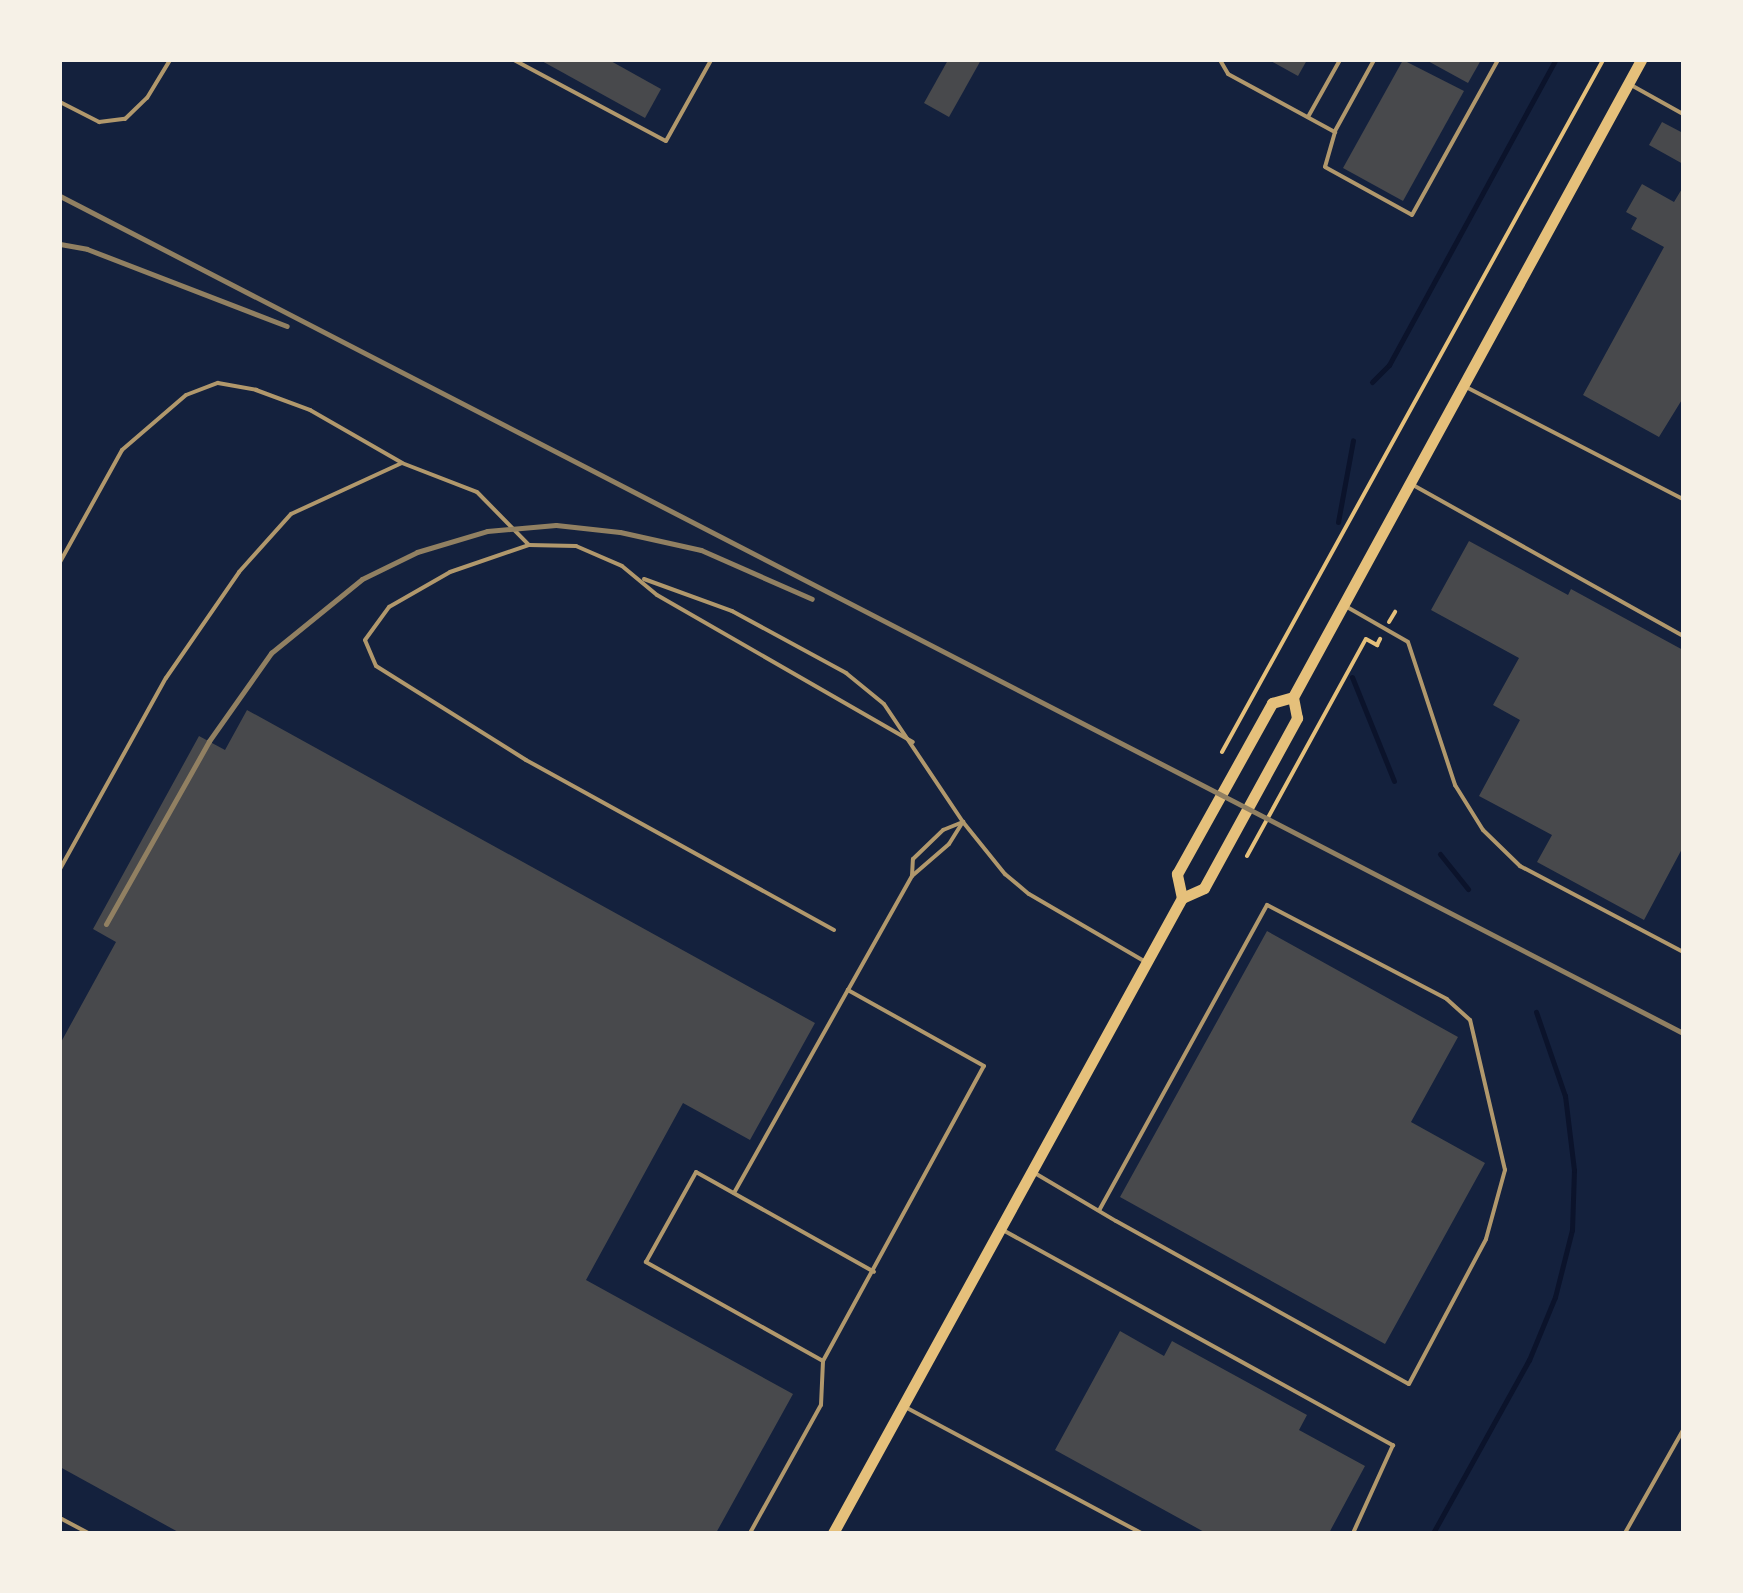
<!DOCTYPE html>
<html>
<head>
<meta charset="utf-8">
<style>
	body { margin:0 }
	#map { position:relative; width:1743px; height:1593px; overflow:hidden; background:#14213d; font-family:Karla,sans-serif }
	div>[style] { position:absolute }
	[style*='--x'] { left:calc(var(--x)*1px); top:calc(var(--y)*1px); width:calc(var(--w)*1px); rotate:calc(var(--a)*1deg) }
	.stream>* { height:5px; margin:-2.5px; padding:0 2.5px; transform-origin:2.5px; border-radius:2.5px; background:#0b132b }
	.building>* { inset:0; background:#48494c }
	.path>* { height:4px; margin:-2px; padding:0 2px; transform-origin:2px; border-radius:2px; background:#e5c07b }
	.service>* { height:4px; margin:-2px; padding:0 2px; transform-origin:2px; border-radius:2px; background:#b1986c }
	.secondary>* { height:11px; margin:-5.5px; padding:0 5.5px; transform-origin:5.5px; border-radius:5.5px; background:#e5c07b }
	.rail>* { height:5px; margin:-2.5px; padding:0 2.5px; transform-origin:2.5px; border-radius:2.5px; background:#918062 }
	span { translate:-50% -50%; white-space:nowrap; text-align:center; line-height:1.15; -webkit-text-stroke:8px #f6f1e7; paint-order:stroke }
	.frame { position:absolute; inset:0; border:62px solid #f6f1e7; pointer-events:none }
</style>
</head>
<body>
<div id="map">
	<div class="stream">
		<div style="--x:1372;--y:382;--w:24;--a:-45"></div>
		<div style="--x:1389;--y:365;--w:347;--a:-61.4"></div>
		<div style="--x:1338;--y:522;--w:83;--a:-79.6"></div>
		<div style="--x:1352;--y:677;--w:112;--a:68"></div>
		<div style="--x:1440;--y:854;--w:45;--a:51.3"></div>
		<div style="--x:1433;--y:1533;--w:198;--a:-61"></div>
		<div style="--x:1529;--y:1360;--w:68;--a:-67.6"></div>
		<div style="--x:1555;--y:1297;--w:69;--a:-75.8"></div>
		<div style="--x:1572;--y:1230;--w:60;--a:-88.1"></div>
		<div style="--x:1574;--y:1170;--w:75;--a:-96.9"></div>
		<div style="--x:1565;--y:1096;--w:89;--a:-109"></div>
	</div>
	<div class="building">
		<div style="clip-path:polygon(540px 60px,609px 60px,661px 89px,645px 118px)"></div>
		<div style="clip-path:polygon(948px 60px,981px 60px,949px 117px,924px 103px)"></div>
		<div style="clip-path:polygon(1269px 60px,1307px 60px,1298px 76px)"></div>
		<div style="clip-path:polygon(1403px 60px,1464px 91px,1403px 201px,1343px 168px)"></div>
		<div style="clip-path:polygon(1426px 60px,1481px 60px,1468px 83px)"></div>
		<div style="clip-path:polygon(1662px 122px,1683px 133px,1683px 164px,1649px 145px)"></div>
		<div style="clip-path:polygon(1642px 184px,1674px 202px,1683px 187px,1683px 398px,1659px 437px,1583px 395px,1664px 247px,1631px 229px,1637px 218px,1626px 212px)"></div>
		<div style="clip-path:polygon(1469px 541px,1568px 595px,1571px 589px,1683px 650px,1683px 847px,1644px 920px,1537px 862px,1552px 835px,1479px 796px,1520px 720px,1493px 705px,1519px 658px,1431px 610px)"></div>
		<div style="clip-path:polygon(247px 710px,815px 1023px,750px 1140px,683px 1103px,586px 1280px,793px 1394px,716px 1533px,180px 1533px,60px 1467px,60px 1044px,116px 942px,93px 929px,199px 736px,225px 750px)"></div>
		<div style="clip-path:polygon(1267px 931px,1458px 1037px,1411px 1122px,1485px 1163px,1385px 1344px,1120px 1197px)"></div>
		<div style="clip-path:polygon(1120px 1331px,1164px 1356px,1172px 1341px,1307px 1415px,1299px 1430px,1365px 1466px,1329px 1533px,1206px 1533px,1055px 1450px)"></div>
	</div>
	<div class="path">
		<div style="--x:1389;--y:622;--w:12;--a:-59"></div>
		<div style="--x:1222;--y:752;--w:790;--a:-61.16"></div>
		<div style="--x:1247;--y:856;--w:247;--a:-61.3"></div>
		<div style="--x:1366;--y:639;--w:13;--a:29"></div>
		<div style="--x:1377;--y:645;--w:7;--a:-63"></div>
	</div>
	<div class="service">
		<div style="--x:514;--y:60;--w:172;--a:28.1"></div>
		<div style="--x:666;--y:141;--w:93;--a:-60.9"></div>
		<div style="--x:1220;--y:60;--w:16;--a:60"></div>
		<div style="--x:1228;--y:74;--w:122;--a:28.5"></div>
		<div style="--x:1335;--y:132;--w:36;--a:106"></div>
		<div style="--x:1325;--y:167;--w:99;--a:28.9"></div>
		<div style="--x:1412;--y:215;--w:177;--a:-61"></div>
		<div style="--x:1631;--y:85;--w:60;--a:29.1"></div>
		<div style="--x:60;--y:102;--w:44;--a:27.1"></div>
		<div style="--x:99;--y:122;--w:26;--a:-7"></div>
		<div style="--x:125;--y:119;--w:30;--a:-44"></div>
		<div style="--x:147;--y:98;--w:44;--a:-58.8"></div>
		<div style="--x:1308;--y:117;--w:65;--a:-60.7"></div>
		<div style="--x:1335;--y:131;--w:81;--a:-61.2"></div>
		<div style="--x:1466;--y:387;--w:244;--a:27.3"></div>
		<div style="--x:1413;--y:485;--w:309;--a:29.2"></div>
		<div style="--x:60;--y:562;--w:128;--a:-61"></div>
		<div style="--x:122;--y:450;--w:84;--a:-40.7"></div>
		<div style="--x:186;--y:395;--w:34;--a:-21"></div>
		<div style="--x:218;--y:383;--w:39;--a:10"></div>
		<div style="--x:256;--y:390;--w:58;--a:20.3"></div>
		<div style="--x:310;--y:410;--w:106;--a:29.9"></div>
		<div style="--x:644;--y:579;--w:94;--a:20"></div>
		<div style="--x:732;--y:611;--w:130;--a:28.5"></div>
		<div style="--x:846;--y:673;--w:49;--a:39.2"></div>
		<div style="--x:884;--y:704;--w:142;--a:56.2"></div>
		<div style="--x:963;--y:822;--w:67;--a:51.1"></div>
		<div style="--x:1005;--y:874;--w:31;--a:40"></div>
		<div style="--x:1029;--y:894;--w:133;--a:30.2"></div>
		<div style="--x:1347;--y:607;--w:70;--a:29.8"></div>
		<div style="--x:1408;--y:642;--w:151;--a:71.8"></div>
		<div style="--x:1455;--y:785;--w:53;--a:58.1"></div>
		<div style="--x:1483;--y:830;--w:52;--a:44.2"></div>
		<div style="--x:1520;--y:866;--w:184;--a:27.8"></div>
		<div style="--x:60;--y:869;--w:218;--a:-61"></div>
		<div style="--x:166;--y:678;--w:129;--a:-55.4"></div>
		<div style="--x:239;--y:572;--w:78;--a:-48.1"></div>
		<div style="--x:291;--y:514;--w:122;--a:-24.7"></div>
		<div style="--x:402;--y:463;--w:80;--a:21.1"></div>
		<div style="--x:477;--y:492;--w:74;--a:45.5"></div>
		<div style="--x:912;--y:876;--w:49;--a:-40.9"></div>
		<div style="--x:949;--y:844;--w:26;--a:-58"></div>
		<div style="--x:834;--y:930;--w:352;--a:-151.1"></div>
		<div style="--x:526;--y:760;--w:177;--a:-147.9"></div>
		<div style="--x:376;--y:666;--w:28;--a:-113"></div>
		<div style="--x:365;--y:640;--w:41;--a:-54"></div>
		<div style="--x:389;--y:607;--w:70;--a:-29.8"></div>
		<div style="--x:450;--y:572;--w:83;--a:-18.9"></div>
		<div style="--x:529;--y:545;--w:47;--a:1.2"></div>
		<div style="--x:576;--y:546;--w:50;--a:23.5"></div>
		<div style="--x:622;--y:566;--w:45;--a:39.6"></div>
		<div style="--x:657;--y:595;--w:295;--a:29.9"></div>
		<div style="--x:1033;--y:1172;--w:96;--a:30.6"></div>
		<div style="--x:1116;--y:1221;--w:335;--a:29.1"></div>
		<div style="--x:1409;--y:1384;--w:164;--a:-62"></div>
		<div style="--x:1486;--y:1239;--w:72;--a:-74.6"></div>
		<div style="--x:1505;--y:1170;--w:154;--a:-103.1"></div>
		<div style="--x:1470;--y:1020;--w:31;--a:-138"></div>
		<div style="--x:1447;--y:999;--w:203;--a:-152.4"></div>
		<div style="--x:1267;--y:905;--w:348;--a:118.8"></div>
		<div style="--x:734;--y:1193;--w:233;--a:-60.7"></div>
		<div style="--x:1001;--y:1229;--w:448;--a:28.9"></div>
		<div style="--x:1393;--y:1445;--w:97;--a:114.4"></div>
		<div style="--x:823;--y:1361;--w:336;--a:-61.4"></div>
		<div style="--x:984;--y:1066;--w:156;--a:-150.8"></div>
		<div style="--x:848;--y:990;--w:131;--a:-60.7"></div>
		<div style="--x:912;--y:876;--w:17;--a:-87"></div>
		<div style="--x:913;--y:859;--w:42;--a:-44"></div>
		<div style="--x:943;--y:830;--w:22;--a:-22"></div>
		<div style="--x:907;--y:1408;--w:265;--a:28.1"></div>
		<div style="--x:60;--y:1518;--w:32;--a:28"></div>
		<div style="--x:750;--y:1533;--w:146;--a:-61"></div>
		<div style="--x:821;--y:1405;--w:44;--a:-87.4"></div>
		<div style="--x:823;--y:1361;--w:203;--a:-150.8"></div>
		<div style="--x:646;--y:1262;--w:103;--a:-60.9"></div>
		<div style="--x:696;--y:1172;--w:204;--a:29.3"></div>
		<div style="--x:1625;--y:1533;--w:118;--a:-60.6"></div>
	</div>
	<div class="secondary">
		<div style="--x:1182;--y:898;--w:25;--a:-102"></div>
		<div style="--x:1177;--y:874;--w:196;--a:-60.9"></div>
		<div style="--x:1272;--y:703;--w:22;--a:-16"></div>
		<div style="--x:833;--y:1533;--w:725;--a:-61.21"></div>
		<div style="--x:1182;--y:898;--w:24;--a:-24"></div>
		<div style="--x:1204;--y:888;--w:194;--a:-61.3"></div>
		<div style="--x:1297;--y:718;--w:21;--a:-101"></div>
		<div style="--x:1293;--y:697;--w:726;--a:-61.35"></div>
	</div>
	<div class="rail">
		<div style="--x:60;--y:196;--w:1826;--a:27.28"></div>
		<div style="--x:60;--y:244;--w:27;--a:10"></div>
		<div style="--x:87;--y:249;--w:214;--a:21.1"></div>
		<div style="--x:106;--y:924;--w:210;--a:-60.6"></div>
		<div style="--x:209;--y:741;--w:108;--a:-54.8"></div>
		<div style="--x:271;--y:653;--w:117;--a:-39.1"></div>
		<div style="--x:362;--y:579;--w:61;--a:-26.1"></div>
		<div style="--x:417;--y:552;--w:73;--a:-16.7"></div>
		<div style="--x:487;--y:531;--w:69;--a:-5"></div>
		<div style="--x:556;--y:525;--w:64;--a:6.2"></div>
		<div style="--x:620;--y:532;--w:83;--a:12.5"></div>
		<div style="--x:701;--y:550;--w:121;--a:23.8"></div>
	</div>
	<div class="frame"></div>
</div>
</body>
</html>
